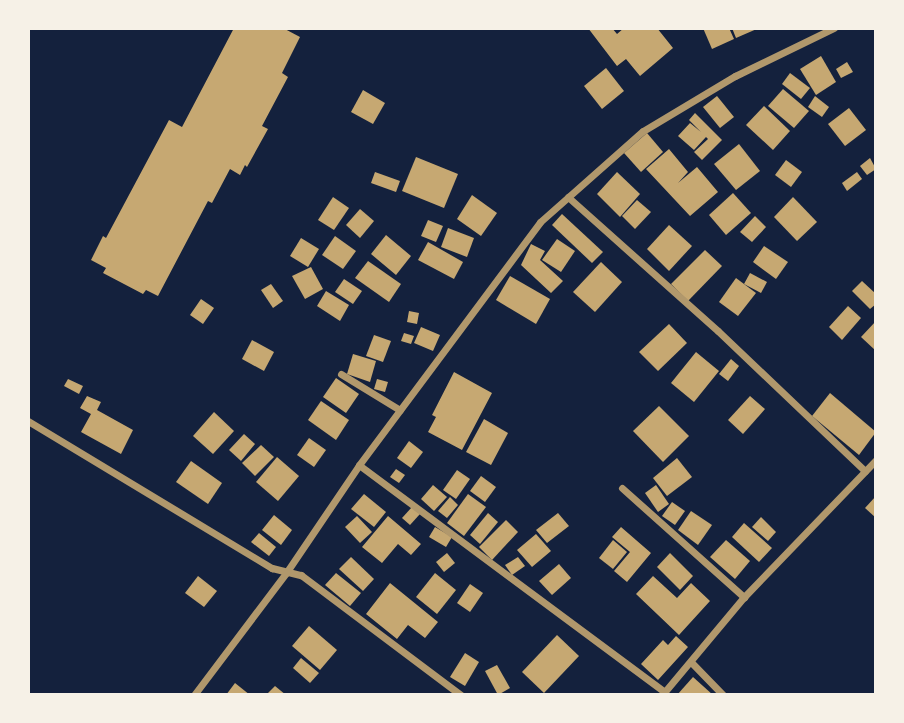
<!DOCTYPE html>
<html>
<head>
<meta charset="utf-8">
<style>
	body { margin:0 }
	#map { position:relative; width:904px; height:723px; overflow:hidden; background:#14213d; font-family:"IBM Plex Sans",sans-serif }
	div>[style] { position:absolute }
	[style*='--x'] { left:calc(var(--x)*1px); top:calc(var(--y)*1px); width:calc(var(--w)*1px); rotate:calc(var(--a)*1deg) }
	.building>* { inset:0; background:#c6a872 }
	.minor>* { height:7px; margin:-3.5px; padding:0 3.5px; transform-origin:3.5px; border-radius:3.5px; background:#b1986c }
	span { translate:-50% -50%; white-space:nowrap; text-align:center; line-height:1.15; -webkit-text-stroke:5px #f6f1e7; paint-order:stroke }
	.frame { position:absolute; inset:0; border:30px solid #f6f1e7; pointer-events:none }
</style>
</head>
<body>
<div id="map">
	<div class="building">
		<div style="clip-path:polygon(234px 28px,283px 28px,300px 37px,282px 73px,288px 77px,262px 126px,268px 129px,247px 167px,245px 165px,240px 175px,230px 169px,212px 203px,208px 201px,158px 296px,146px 290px,143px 294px,103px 273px,106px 268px,91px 260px,103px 236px,106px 238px,169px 120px,182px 127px)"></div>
		<div style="clip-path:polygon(588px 28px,612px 28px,617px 34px,624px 28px,657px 28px,673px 48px,640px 76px,626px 59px,617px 66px)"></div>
		<div style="clip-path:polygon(703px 28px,729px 28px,734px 39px,712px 49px)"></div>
		<div style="clip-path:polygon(732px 28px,759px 28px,736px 38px)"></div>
		<div style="clip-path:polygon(821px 56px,836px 82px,816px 95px,800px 69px)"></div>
		<div style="clip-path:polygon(847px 62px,853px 72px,841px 78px,836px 69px)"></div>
		<div style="clip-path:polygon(606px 68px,624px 91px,602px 109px,584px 86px)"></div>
		<div style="clip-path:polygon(790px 73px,810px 88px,801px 99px,782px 84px)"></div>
		<div style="clip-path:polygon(783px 89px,809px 111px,794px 128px,768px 106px)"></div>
		<div style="clip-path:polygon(363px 90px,385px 103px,373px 124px,351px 112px)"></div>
		<div style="clip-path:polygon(717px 96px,734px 117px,720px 128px,703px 107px)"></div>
		<div style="clip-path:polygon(815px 96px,829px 107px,822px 117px,808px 107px)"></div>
		<div style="clip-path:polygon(764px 106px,790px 131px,773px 150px,746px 125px)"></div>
		<div style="clip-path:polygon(849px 108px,866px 130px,845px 146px,828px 124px)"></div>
		<div style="clip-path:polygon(695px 113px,722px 140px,702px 160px,694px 152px,708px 139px,706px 137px,694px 150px,678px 136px,690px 123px,701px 132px,689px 120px)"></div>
		<div style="clip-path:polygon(647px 133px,663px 152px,641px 172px,624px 153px)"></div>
		<div style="clip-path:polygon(739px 144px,760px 171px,736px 190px,714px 164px)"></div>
		<div style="clip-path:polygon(669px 149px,688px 172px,678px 183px,697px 167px,718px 192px,690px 216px,646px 169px)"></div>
		<div style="clip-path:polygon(416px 157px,458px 174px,444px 208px,402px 191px)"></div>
		<div style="clip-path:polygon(870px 158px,876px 169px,867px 175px,860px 166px)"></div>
		<div style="clip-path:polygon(786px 160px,802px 172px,791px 187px,775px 175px)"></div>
		<div style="clip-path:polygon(375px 172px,400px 181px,396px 192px,371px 183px)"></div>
		<div style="clip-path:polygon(617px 172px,640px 194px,620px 217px,597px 194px)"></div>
		<div style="clip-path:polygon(857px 172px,862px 179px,847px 191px,842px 183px)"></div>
		<div style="clip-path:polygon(733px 193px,751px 213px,726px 235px,709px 215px)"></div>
		<div style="clip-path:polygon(472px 195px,497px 213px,481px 236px,457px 219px)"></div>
		<div style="clip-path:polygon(333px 197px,349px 208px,334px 230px,318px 220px)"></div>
		<div style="clip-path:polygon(793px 197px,817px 222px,797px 241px,774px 217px)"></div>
		<div style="clip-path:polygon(637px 200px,651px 212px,635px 229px,622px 216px)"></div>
		<div style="clip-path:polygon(360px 209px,374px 221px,360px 238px,346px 225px)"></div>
		<div style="clip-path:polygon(562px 214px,603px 252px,592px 263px,552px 225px)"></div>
		<div style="clip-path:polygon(755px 216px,766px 227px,752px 242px,740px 232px)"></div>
		<div style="clip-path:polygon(428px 220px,443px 226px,436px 242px,421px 236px)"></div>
		<div style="clip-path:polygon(669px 225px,692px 246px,669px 271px,647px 249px)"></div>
		<div style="clip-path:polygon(448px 228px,474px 238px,467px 257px,441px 247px)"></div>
		<div style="clip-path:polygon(386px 235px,411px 256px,396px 275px,371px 254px)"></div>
		<div style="clip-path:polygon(335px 236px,356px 251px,343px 269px,322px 255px)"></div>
		<div style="clip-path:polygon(301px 238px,319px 249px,308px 267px,290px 256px)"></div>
		<div style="clip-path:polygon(557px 239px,575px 251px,561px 272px,542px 260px)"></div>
		<div style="clip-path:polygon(428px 242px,463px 262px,454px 279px,418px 260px)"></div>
		<div style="clip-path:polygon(531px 244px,545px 251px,540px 260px,563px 281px,551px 293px,521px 265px)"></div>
		<div style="clip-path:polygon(764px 246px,788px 262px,776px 279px,753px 262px)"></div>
		<div style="clip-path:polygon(705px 250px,722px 266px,688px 301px,671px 284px)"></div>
		<div style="clip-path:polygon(368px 261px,401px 284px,389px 302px,355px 278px)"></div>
		<div style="clip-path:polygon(601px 262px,622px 282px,595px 312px,573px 292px)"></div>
		<div style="clip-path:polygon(311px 267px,323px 289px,305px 299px,292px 276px)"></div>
		<div style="clip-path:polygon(750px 273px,767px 282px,761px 293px,744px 284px)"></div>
		<div style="clip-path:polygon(510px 276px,550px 299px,536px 324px,496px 300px)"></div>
		<div style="clip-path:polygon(736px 278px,756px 293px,738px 316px,719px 302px)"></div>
		<div style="clip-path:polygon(344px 279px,362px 291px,353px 304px,335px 292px)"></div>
		<div style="clip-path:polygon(862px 281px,876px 294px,876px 304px,870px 309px,852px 291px)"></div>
		<div style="clip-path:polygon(271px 284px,283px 301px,273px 308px,261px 290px)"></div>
		<div style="clip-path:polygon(326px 291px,349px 305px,340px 321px,317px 306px)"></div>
		<div style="clip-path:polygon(201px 299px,214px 308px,203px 324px,190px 315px)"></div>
		<div style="clip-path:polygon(848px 306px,861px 318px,842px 340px,829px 327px)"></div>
		<div style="clip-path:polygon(409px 311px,419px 313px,417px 324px,407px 322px)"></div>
		<div style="clip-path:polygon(876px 321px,876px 351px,861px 337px)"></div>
		<div style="clip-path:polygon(669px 324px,687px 343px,658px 371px,639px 352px)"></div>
		<div style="clip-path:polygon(421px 327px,440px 335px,433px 351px,414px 343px)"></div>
		<div style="clip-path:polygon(404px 333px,414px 336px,411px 344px,401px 341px)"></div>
		<div style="clip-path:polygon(374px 335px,391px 341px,383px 362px,366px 356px)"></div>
		<div style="clip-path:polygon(252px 340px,274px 352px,264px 371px,242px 359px)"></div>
		<div style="clip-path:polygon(696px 352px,719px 371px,694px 402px,671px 383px)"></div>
		<div style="clip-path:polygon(353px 354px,376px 361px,370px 382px,347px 374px)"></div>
		<div style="clip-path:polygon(731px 359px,739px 366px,728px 381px,719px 374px)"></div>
		<div style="clip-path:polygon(454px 372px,492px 393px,462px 450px,428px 432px,436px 417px,432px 415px)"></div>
		<div style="clip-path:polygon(336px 378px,359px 394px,346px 413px,323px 397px)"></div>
		<div style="clip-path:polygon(68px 379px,83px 386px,79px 394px,64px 386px)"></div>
		<div style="clip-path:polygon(377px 379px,388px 382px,385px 392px,374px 389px)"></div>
		<div style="clip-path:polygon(830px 393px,876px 432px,859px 455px,812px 416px)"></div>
		<div style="clip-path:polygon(87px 396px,101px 402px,97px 410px,133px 430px,121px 454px,81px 432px,91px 414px,80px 408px)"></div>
		<div style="clip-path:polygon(750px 396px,765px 409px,743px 434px,728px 420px)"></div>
		<div style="clip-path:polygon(321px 401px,349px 420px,336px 440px,308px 420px)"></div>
		<div style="clip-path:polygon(659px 406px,689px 436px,663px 462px,633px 431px)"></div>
		<div style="clip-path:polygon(214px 412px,234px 431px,213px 454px,193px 436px)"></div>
		<div style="clip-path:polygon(484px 419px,508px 433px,491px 465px,466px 452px)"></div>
		<div style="clip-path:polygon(244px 434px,255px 444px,241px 461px,229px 450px)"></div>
		<div style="clip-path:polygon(309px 438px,326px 450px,314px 467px,297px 455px)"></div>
		<div style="clip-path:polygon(409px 441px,423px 452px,411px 468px,397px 458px)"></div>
		<div style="clip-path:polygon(261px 445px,274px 457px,255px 476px,242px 463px)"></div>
		<div style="clip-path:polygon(277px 457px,299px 476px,278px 501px,256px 482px)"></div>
		<div style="clip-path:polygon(677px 458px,692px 477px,667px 496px,653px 478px)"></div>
		<div style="clip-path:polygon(191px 461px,222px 483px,208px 504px,176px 482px)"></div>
		<div style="clip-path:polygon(396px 469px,405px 475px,399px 483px,390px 477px)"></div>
		<div style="clip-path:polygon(457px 470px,470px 479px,456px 499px,443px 490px)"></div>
		<div style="clip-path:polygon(481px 476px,496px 487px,485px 502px,470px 491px)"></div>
		<div style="clip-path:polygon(433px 485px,447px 497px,434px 511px,421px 499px)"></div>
		<div style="clip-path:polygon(656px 485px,669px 504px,658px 512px,645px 493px)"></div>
		<div style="clip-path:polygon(364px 494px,386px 512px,374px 527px,351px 509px)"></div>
		<div style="clip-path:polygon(468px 494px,486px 507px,464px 536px,447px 523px)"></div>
		<div style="clip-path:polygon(876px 496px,876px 518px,865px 508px)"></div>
		<div style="clip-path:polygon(450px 497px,458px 505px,447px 518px,438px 511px)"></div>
		<div style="clip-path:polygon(672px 502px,685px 511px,675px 525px,662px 516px)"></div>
		<div style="clip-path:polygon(412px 507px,420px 514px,410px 525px,402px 518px)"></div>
		<div style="clip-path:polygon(691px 511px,712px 525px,698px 545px,678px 530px)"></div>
		<div style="clip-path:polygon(488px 513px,498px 522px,480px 544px,470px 535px)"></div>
		<div style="clip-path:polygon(558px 513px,569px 526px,547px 543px,536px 530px)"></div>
		<div style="clip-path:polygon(274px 515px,292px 530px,281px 545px,262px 530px)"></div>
		<div style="clip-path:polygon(357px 516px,372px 532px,360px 543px,345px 527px)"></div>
		<div style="clip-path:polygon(388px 516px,421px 544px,411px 555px,398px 544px,382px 563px,362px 547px)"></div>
		<div style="clip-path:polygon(761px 517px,776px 532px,768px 541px,752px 527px)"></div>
		<div style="clip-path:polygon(506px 520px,518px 532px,492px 560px,479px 547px)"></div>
		<div style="clip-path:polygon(744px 523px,772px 548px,759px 562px,732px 537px)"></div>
		<div style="clip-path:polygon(435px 527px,452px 537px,446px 547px,429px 537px)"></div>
		<div style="clip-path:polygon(621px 527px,651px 553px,627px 582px,614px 571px,630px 552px,612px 537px)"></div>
		<div style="clip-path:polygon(259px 533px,276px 547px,269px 556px,251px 542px)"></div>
		<div style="clip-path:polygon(536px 534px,551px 551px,532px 567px,517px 550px)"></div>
		<div style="clip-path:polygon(613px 540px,627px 552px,613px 569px,599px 558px)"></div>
		<div style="clip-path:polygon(726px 540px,750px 561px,735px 579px,710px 557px)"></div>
		<div style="clip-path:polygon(447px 553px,455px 563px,444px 572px,436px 562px)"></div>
		<div style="clip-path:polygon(670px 553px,693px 576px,680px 590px,657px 567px)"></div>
		<div style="clip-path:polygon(351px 557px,374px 579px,363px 591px,339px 569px)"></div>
		<div style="clip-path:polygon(518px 557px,525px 566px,512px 575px,505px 565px)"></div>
		<div style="clip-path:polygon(559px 564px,571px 578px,552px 595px,539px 581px)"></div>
		<div style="clip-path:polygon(336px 573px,361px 593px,350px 606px,325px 585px)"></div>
		<div style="clip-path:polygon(435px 573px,456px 590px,437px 614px,416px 597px)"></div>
		<div style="clip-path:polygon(198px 576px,217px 591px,204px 607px,185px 593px)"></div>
		<div style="clip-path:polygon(653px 576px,677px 598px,691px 583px,710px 601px,679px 635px,636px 594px)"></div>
		<div style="clip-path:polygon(390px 583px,438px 622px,425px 638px,408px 625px,397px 639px,366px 614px)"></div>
		<div style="clip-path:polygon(470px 584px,483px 593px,470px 612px,457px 603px)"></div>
		<div style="clip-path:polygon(309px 626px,337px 650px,320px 670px,292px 646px)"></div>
		<div style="clip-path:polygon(557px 635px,579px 656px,544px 693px,522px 672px)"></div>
		<div style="clip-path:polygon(676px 636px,688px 647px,658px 680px,641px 664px,663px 640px,668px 645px)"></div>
		<div style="clip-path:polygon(465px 653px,479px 662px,465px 686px,450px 677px)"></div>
		<div style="clip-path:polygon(301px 658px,319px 673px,310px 683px,293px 668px)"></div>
		<div style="clip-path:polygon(497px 665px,510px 688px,498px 695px,485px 671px)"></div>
		<div style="clip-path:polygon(693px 677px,713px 695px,677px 695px)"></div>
		<div style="clip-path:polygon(235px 683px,250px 695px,226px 695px)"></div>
		<div style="clip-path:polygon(275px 686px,286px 695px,266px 695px)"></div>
	</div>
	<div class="minor">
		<div style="--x:568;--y:197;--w:201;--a:41.8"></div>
		<div style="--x:718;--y:331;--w:203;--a:43.6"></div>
		<div style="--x:341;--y:374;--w:69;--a:31.4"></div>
		<div style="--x:28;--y:421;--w:285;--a:31.1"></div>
		<div style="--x:272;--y:568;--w:30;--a:14"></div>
		<div style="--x:301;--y:575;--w:200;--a:36.9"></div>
		<div style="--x:359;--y:465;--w:381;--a:36.6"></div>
		<div style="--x:622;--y:488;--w:164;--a:41.8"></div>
		<div style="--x:691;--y:662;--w:46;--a:45.9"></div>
		<div style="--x:194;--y:695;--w:153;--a:-53"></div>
		<div style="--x:286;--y:573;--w:130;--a:-55.9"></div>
		<div style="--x:359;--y:465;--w:303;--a:-53.3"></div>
		<div style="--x:540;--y:222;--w:137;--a:-41.5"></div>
		<div style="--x:643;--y:131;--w:107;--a:-30.9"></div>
		<div style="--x:735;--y:76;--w:110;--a:-25.9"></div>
		<div style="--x:662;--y:695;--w:128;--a:-50.1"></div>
		<div style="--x:744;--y:597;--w:190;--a:-46.1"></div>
	</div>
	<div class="frame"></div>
</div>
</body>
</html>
